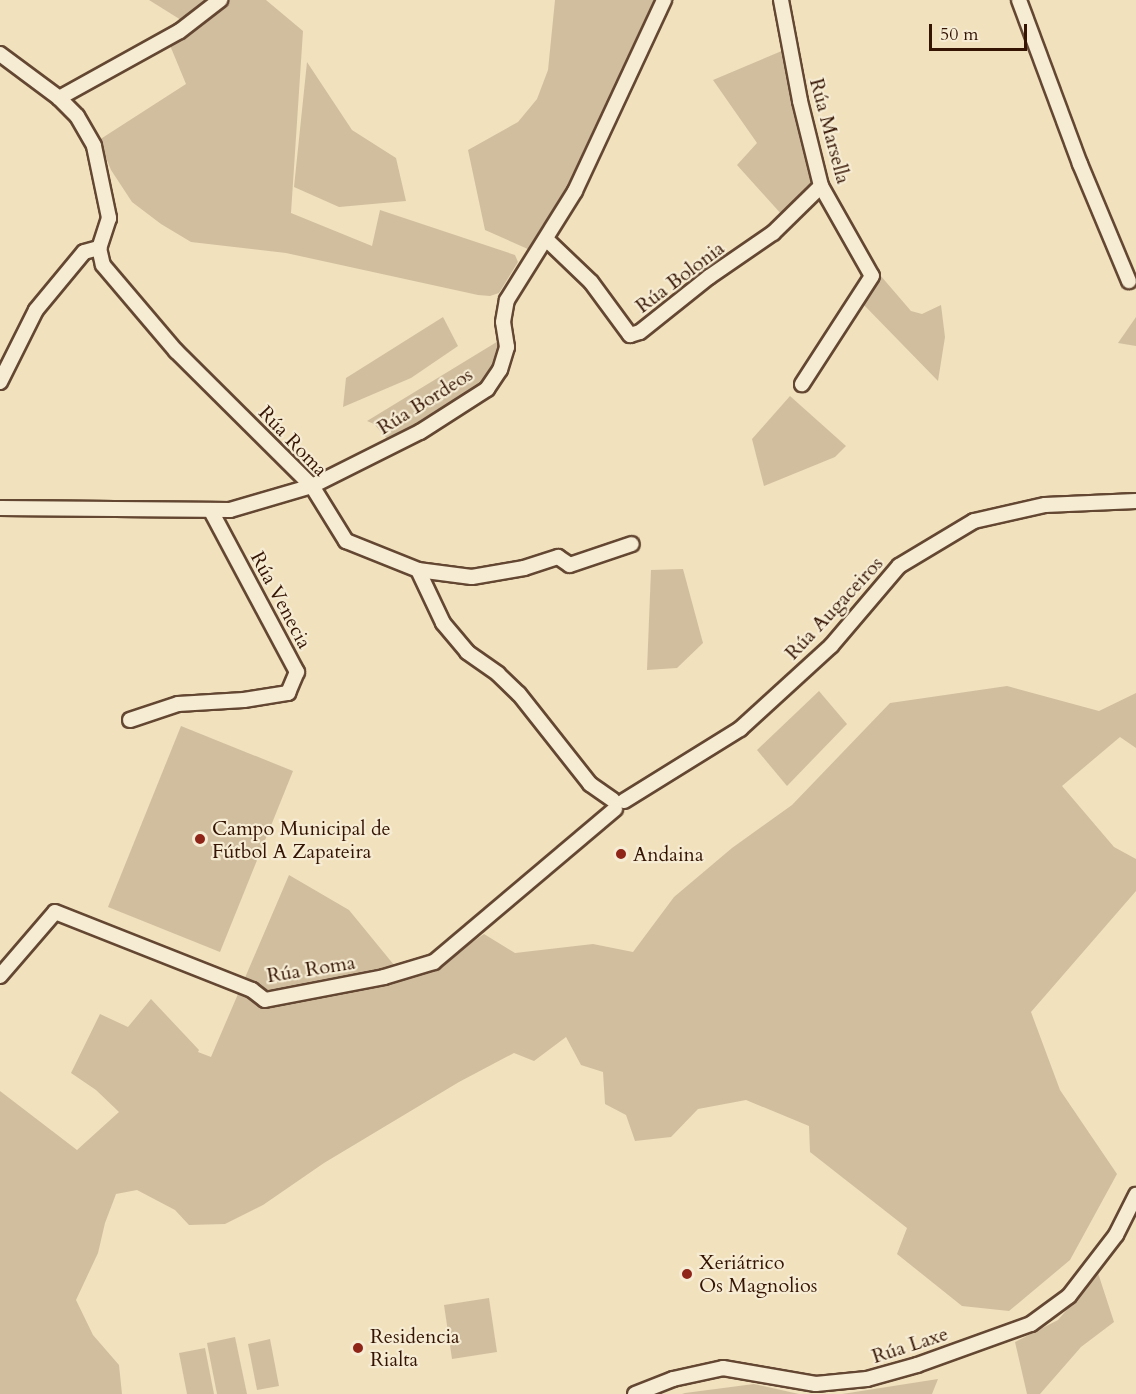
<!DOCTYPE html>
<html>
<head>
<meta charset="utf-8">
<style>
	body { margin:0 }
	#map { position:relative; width:1136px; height:1394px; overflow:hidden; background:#f1e1bd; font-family:Cardo,serif }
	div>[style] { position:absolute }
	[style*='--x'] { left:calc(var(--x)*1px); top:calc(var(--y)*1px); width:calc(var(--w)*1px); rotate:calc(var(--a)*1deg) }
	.green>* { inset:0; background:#d1be9e }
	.roads { filter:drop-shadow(2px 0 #644732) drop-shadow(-2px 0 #644732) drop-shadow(0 2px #644732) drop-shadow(0 -2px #644732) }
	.minor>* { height:14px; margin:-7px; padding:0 7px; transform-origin:7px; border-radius:7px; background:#f6ecd4 }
	.dots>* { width:16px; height:16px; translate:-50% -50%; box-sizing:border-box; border:3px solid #f6ecd4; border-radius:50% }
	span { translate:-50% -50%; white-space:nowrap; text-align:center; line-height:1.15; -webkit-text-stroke:4.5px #f6ecd4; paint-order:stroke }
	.street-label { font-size:20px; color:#351404 }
	.poi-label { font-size:20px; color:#351404 }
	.left { translate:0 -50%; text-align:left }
	.scale { position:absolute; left:929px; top:24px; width:98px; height:27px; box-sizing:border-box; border:3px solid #351404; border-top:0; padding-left:8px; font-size:18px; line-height:21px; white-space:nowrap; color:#351404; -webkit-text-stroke:4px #f6ecd4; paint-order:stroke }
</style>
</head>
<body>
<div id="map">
	<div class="green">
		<div style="clip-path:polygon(149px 0,209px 0,181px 20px)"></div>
		<div style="clip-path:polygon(229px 0,266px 0,303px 31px,291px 213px,372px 246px,380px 210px,515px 255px,518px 262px,499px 293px,490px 296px,478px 295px,286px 253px,191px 242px,161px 224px,132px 202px,111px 170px,99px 140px,186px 84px,169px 43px,196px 28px)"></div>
		<div style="clip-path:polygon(555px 0,657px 0,609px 97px,565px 197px,530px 250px,485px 230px,468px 150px,518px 122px,537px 99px,548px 70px)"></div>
		<div style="clip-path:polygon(784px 50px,811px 179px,810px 190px,783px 216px,737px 165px,757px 143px,713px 80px)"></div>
		<div style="clip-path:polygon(307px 62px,352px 130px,396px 158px,406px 201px,339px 207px,294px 187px)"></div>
		<div style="clip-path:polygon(880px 275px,911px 311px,922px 314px,941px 305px,945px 337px,938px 381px,862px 303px)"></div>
		<div style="clip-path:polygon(443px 317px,458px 346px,411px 378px,343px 407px,346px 378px)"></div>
		<div style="clip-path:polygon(1136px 317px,1136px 346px,1118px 343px)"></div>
		<div style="clip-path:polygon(500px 340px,498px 355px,483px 384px,390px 442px,374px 424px,367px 421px)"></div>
		<div style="clip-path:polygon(790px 396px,846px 446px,835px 457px,764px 486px,752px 439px)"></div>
		<div style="clip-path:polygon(683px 569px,703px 643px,677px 668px,647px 670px,651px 570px)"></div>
		<div style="clip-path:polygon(1007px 686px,1099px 711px,1136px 693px,1136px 748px,1120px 737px,1062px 786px,1114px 847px,1136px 859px,1136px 891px,1031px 1012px,1060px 1090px,1117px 1174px,1070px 1260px,1009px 1311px,962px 1306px,897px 1254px,907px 1228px,810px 1152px,809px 1126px,746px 1100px,698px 1109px,671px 1137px,635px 1141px,626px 1115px,605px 1104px,603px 1072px,581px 1065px,566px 1037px,534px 1061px,514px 1053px,459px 1082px,324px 1163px,263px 1205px,225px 1224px,189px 1225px,175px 1210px,137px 1190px,116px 1194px,105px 1223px,98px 1253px,76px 1300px,93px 1335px,119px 1365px,122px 1394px,0 1394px,0 1091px,77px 1150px,119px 1112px,96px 1090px,71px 1073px,100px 1014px,128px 1027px,151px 999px,199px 1050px,198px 1052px,211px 1057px,289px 875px,349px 910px,394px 965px,394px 970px,451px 957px,484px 934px,515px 953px,593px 944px,633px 952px,674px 897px,732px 848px,792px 805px,890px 703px)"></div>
		<div style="clip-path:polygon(819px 691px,847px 724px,787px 786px,757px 750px)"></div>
		<div style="clip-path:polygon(181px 726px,293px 771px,220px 952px,108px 907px)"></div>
		<div style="clip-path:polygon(1098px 1273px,1114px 1322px,1081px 1347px,1040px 1394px,1027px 1394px,1015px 1342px,1058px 1320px)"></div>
		<div style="clip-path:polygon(489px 1298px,497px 1352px,452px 1359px,444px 1305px)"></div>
		<div style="clip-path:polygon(235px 1337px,247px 1394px,217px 1394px,207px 1343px)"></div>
		<div style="clip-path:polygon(270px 1339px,279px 1386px,257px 1390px,248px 1344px)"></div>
		<div style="clip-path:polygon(205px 1348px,214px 1394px,187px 1394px,179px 1353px)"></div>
		<div style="clip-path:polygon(938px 1379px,932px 1394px,842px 1394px)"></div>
		<div style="clip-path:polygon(754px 1384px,799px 1394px,682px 1394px,685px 1393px)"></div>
	</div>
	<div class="roads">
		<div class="minor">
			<div style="--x:781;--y:0;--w:103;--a:79.3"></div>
			<div style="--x:800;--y:101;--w:88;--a:76.1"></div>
			<div style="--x:821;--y:186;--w:103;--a:60.5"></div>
			<div style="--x:872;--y:276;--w:129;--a:122.9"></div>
			<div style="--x:1019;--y:0;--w:175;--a:69.6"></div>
			<div style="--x:1080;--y:164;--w:127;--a:67.3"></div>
			<div style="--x:0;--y:54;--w:74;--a:36.7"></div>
			<div style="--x:59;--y:98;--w:25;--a:45"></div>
			<div style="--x:77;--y:116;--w:34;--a:60"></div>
			<div style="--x:94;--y:146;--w:74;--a:78.2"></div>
			<div style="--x:109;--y:218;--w:32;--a:108"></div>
			<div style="--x:99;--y:248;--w:17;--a:77"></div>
			<div style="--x:103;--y:265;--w:113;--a:49.7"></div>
			<div style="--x:176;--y:351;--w:192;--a:44.8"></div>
			<div style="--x:312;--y:486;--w:65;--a:58.3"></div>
			<div style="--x:346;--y:541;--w:78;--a:21.9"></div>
			<div style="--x:418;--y:570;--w:59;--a:64.7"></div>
			<div style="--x:443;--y:623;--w:38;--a:50"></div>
			<div style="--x:467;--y:652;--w:38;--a:35"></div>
			<div style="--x:498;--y:674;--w:29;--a:44"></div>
			<div style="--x:519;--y:694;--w:115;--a:51.7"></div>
			<div style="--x:590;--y:784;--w:28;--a:35"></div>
			<div style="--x:59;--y:98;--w:138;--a:-29"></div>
			<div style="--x:180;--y:31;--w:51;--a:-37.8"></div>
			<div style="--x:546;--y:239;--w:62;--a:43.7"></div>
			<div style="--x:591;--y:282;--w:66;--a:53.7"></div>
			<div style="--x:630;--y:335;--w:10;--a:-17"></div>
			<div style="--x:640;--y:332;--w:88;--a:-38.6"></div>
			<div style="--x:709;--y:277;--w:78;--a:-34.5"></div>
			<div style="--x:773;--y:233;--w:67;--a:-44.4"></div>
			<div style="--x:0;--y:382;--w:80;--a:-63.4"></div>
			<div style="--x:36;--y:310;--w:75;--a:-50.4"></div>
			<div style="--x:84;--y:252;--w:16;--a:-15"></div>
			<div style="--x:0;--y:508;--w:230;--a:0.5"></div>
			<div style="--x:230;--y:510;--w:85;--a:-16.3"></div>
			<div style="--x:312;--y:486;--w:121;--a:-26.6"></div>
			<div style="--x:420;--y:432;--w:80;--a:-32.7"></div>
			<div style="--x:487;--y:389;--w:23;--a:-56"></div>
			<div style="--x:500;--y:370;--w:24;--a:-73"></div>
			<div style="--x:507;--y:347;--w:25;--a:-99"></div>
			<div style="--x:503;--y:322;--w:22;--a:-80"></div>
			<div style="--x:507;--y:300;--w:128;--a:-58"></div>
			<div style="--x:575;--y:191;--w:211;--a:-65"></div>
			<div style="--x:418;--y:570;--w:54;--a:7.4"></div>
			<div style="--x:472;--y:577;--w:53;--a:-9.8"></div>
			<div style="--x:524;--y:568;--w:36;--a:-18"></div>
			<div style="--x:558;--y:557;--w:14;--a:34"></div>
			<div style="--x:570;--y:565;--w:65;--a:-18.7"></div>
			<div style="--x:130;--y:720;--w:51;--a:-18.4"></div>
			<div style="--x:178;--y:704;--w:66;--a:-3.5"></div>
			<div style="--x:244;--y:700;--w:45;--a:-9"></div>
			<div style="--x:288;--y:693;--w:23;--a:-67"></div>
			<div style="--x:297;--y:672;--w:183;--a:-118.1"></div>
			<div style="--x:624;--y:801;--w:137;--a:-31.8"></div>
			<div style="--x:740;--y:729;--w:123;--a:-42.4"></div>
			<div style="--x:831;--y:646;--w:105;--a:-49.6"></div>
			<div style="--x:899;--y:566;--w:87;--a:-31"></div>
			<div style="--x:974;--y:521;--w:73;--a:-12.7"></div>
			<div style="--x:1045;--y:505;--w:91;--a:-2.5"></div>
			<div style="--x:0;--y:976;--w:84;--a:-49.3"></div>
			<div style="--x:55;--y:912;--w:212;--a:21.6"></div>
			<div style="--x:252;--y:990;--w:16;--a:38"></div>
			<div style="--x:265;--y:1000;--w:121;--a:-10.9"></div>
			<div style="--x:384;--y:977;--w:52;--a:-16.7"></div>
			<div style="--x:434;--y:962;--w:237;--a:-40.2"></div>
			<div style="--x:635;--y:1394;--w:41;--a:-21.5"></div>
			<div style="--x:673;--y:1379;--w:51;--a:-12.4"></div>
			<div style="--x:723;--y:1368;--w:94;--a:9.8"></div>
			<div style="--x:816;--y:1384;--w:51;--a:-5.6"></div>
			<div style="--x:867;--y:1379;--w:52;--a:-15.6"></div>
			<div style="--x:917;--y:1365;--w:121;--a:-19.8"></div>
			<div style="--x:1031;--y:1324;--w:47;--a:-36.4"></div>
			<div style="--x:1069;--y:1296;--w:77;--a:-52.4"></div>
			<div style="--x:1116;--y:1235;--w:45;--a:-63.4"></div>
		</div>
	</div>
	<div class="dots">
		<div style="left:200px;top:839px;background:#8f2418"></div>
		<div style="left:621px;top:854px;background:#8f2418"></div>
		<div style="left:687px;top:1274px;background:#8f2418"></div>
		<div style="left:358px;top:1348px;background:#8f2418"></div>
	</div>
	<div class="street-label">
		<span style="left:830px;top:131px;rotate:75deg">Rúa Marsella</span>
		<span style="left:680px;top:277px;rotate:-37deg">Rúa Bolonia</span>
		<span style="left:425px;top:401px;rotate:-32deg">Rúa Bordeos</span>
		<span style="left:293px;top:441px;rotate:46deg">Rúa Roma</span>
		<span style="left:281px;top:600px;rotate:62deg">Rúa Venecia</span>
		<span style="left:834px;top:608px;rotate:-47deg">Rúa Augaceiros</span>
		<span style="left:311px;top:969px;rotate:-9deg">Rúa Roma</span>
		<span style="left:910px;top:1345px;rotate:-18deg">Rúa Laxe</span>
	</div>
	<div class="poi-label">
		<span class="left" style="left:212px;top:840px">Campo Municipal de<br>Fútbol A Zapateira</span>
		<span class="left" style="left:633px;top:854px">Andaina</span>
		<span class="left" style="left:699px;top:1274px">Xeriátrico<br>Os Magnolios</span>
		<span class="left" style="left:370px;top:1348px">Residencia<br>Rialta</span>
	</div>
	<div class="scale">50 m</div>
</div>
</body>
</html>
